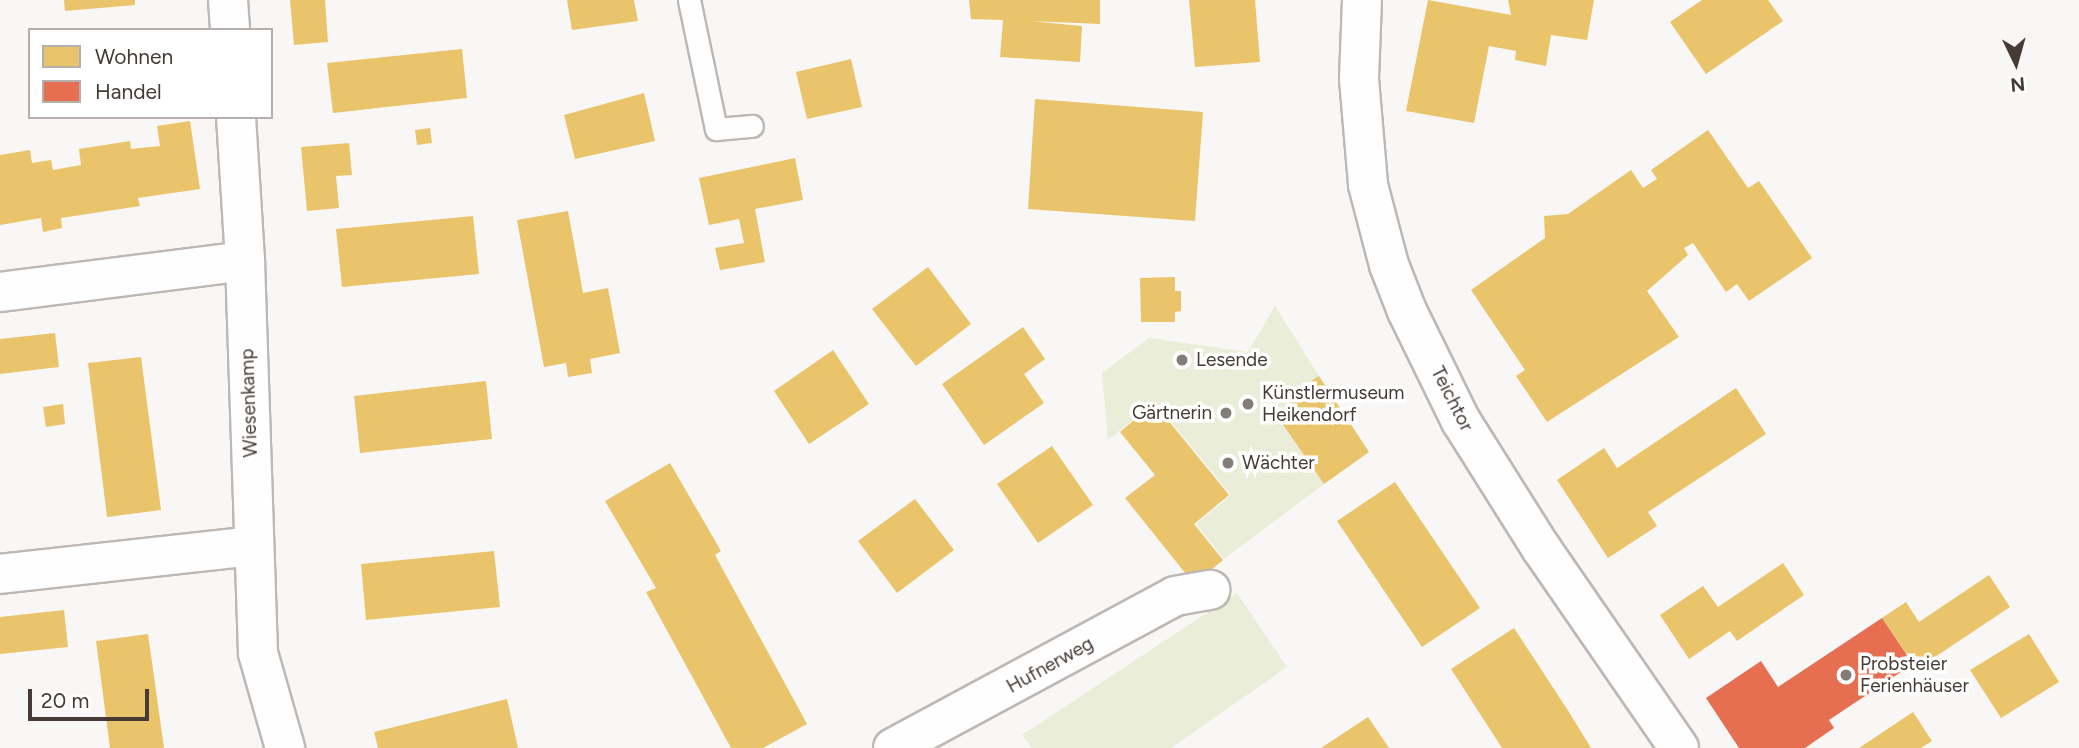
<!DOCTYPE html>
<html>
<head>
<meta charset="utf-8">
<style>
	body { margin:0 }
	#map { position:relative; width:2079px; height:748px; overflow:hidden; background:#f9f7f5; font-family:Figtree,sans-serif }
	div>[style] { position:absolute }
	[style*='--x'] { left:calc(var(--x)*1px); top:calc(var(--y)*1px); width:calc(var(--w)*1px); rotate:calc(var(--a)*1deg) }
	.green>* { inset:0; background:#eaedd7 }
	.homes>* { inset:0; background:#e9c46a }
	.shops>* { inset:0; background:#e76f51 }
	.roads { filter:drop-shadow(2px 0 #beb8b5) drop-shadow(-2px 0 #beb8b5) drop-shadow(0 2px #beb8b5) drop-shadow(0 -2px #beb8b5) }
	.lane>* { height:21px; margin:-10.5px; padding:0 10.5px; transform-origin:10.5px; border-radius:10.5px; background:#fefefe }
	.street>* { height:38px; margin:-19px; padding:0 19px; transform-origin:19px; border-radius:19px; background:#fefefe }
	.secondary>* { height:38px; margin:-19px; padding:0 19px; transform-origin:19px; border-radius:19px; background:#fefefe }
	.dots>* { width:19px; height:19px; translate:-50% -50%; box-sizing:border-box; border:4px solid #fff; border-radius:50% }
	span { translate:-50% -50%; white-space:nowrap; text-align:center; line-height:1.15; -webkit-text-stroke:7px #fff; paint-order:stroke }
	.poi-label { font-size:19px; color:#453a35 }
	.left { translate:0 -50%; text-align:left }
	.right { translate:-100% -50%; text-align:right }
	.street-label { font-size:19px; color:#453a35 }
	.legend { position:absolute; left:28px; top:28px; width:245px; height:91px; box-sizing:border-box; background:#fff; border:2px solid #b5b0ae; margin:0; padding:9px 12px; list-style:none; font-size:21px; color:#453a35 }
	.legend li { display:flex; align-items:center; gap:14px; height:35px }
	.legend b { width:35px; border:2px solid #b5b0ae }
	.north { position:absolute; left:1981px; top:28px; width:70px; height:70px; -webkit-text-stroke:5px #fff; paint-order:stroke; rotate:175deg; font-size:19px; font-weight:700; line-height:28px; text-align:center; color:#453a35 }
	.north::after { content:''; display:block; margin:auto; width:24px; height:32px; background:#453a35; clip-path:polygon(50% 0,100% 100%,50% 72%,0 100%) }
	.scale { position:absolute; left:28px; top:689px; width:121px; height:32px; box-sizing:border-box; border:4px solid #453a35; border-top:0; padding-left:9px; font-size:21px; line-height:24px; white-space:nowrap; color:#453a35; -webkit-text-stroke:5px #fff; paint-order:stroke }
</style>
</head>
<body>
<div id="map">
	<div class="green">
		<div style="clip-path:polygon(1275px 306px,1319px 376px,1286px 397px,1297px 413px,1283px 423px,1324px 484px,1224px 559px,1196px 524px,1231px 495px,1155px 402px,1108px 440px,1102px 373px,1149px 338px,1248px 352px)"></div>
		<div style="clip-path:polygon(1237px 593px,1287px 667px,1171px 748px,1032px 748px,1022px 735px)"></div>
	</div>
	<div class="homes">
		<div style="clip-path:polygon(64px 0,135px 0,135px 5px,65px 11px)"></div>
		<div style="clip-path:polygon(290px 0,325px 0,328px 42px,294px 45px)"></div>
		<div style="clip-path:polygon(567px 0,634px 0,638px 21px,572px 30px)"></div>
		<div style="clip-path:polygon(969px 0,1100px 0,1100px 24px,1030px 21px,1082px 26px,1080px 62px,1000px 57px,1003px 20px,971px 19px)"></div>
		<div style="clip-path:polygon(1189px 0,1255px 0,1260px 62px,1195px 67px)"></div>
		<div style="clip-path:polygon(1428px 0,1511px 15px,1508px 0,1594px 0,1587px 40px,1551px 35px,1546px 66px,1515px 60px,1516px 51px,1489px 46px,1474px 123px,1406px 111px)"></div>
		<div style="clip-path:polygon(1702px 0,1768px 0,1783px 21px,1706px 74px,1670px 22px)"></div>
		<div style="clip-path:polygon(462px 49px,467px 98px,333px 113px,327px 63px)"></div>
		<div style="clip-path:polygon(851px 59px,862px 107px,807px 119px,796px 72px)"></div>
		<div style="clip-path:polygon(644px 93px,655px 141px,575px 159px,564px 115px)"></div>
		<div style="clip-path:polygon(1035px 99px,1203px 112px,1195px 221px,1028px 209px)"></div>
		<div style="clip-path:polygon(190px 121px,200px 189px,138px 198px,140px 206px,61px 218px,62px 228px,43px 232px,41px 218px,0 225px,0 155px,30px 150px,32px 163px,51px 160px,53px 170px,81px 165px,79px 149px,130px 141px,131px 149px,160px 146px,157px 126px)"></div>
		<div style="clip-path:polygon(430px 128px,432px 143px,417px 145px,415px 130px)"></div>
		<div style="clip-path:polygon(1708px 130px,1748px 188px,1759px 181px,1812px 258px,1749px 301px,1737px 284px,1726px 292px,1693px 243px,1684px 248px,1688px 255px,1647px 291px,1679px 337px,1547px 422px,1516px 376px,1525px 370px,1471px 290px,1545px 238px,1544px 216px,1568px 214px,1631px 170px,1643px 188px,1657px 179px,1651px 170px)"></div>
		<div style="clip-path:polygon(349px 143px,352px 175px,336px 176px,339px 208px,307px 211px,301px 147px)"></div>
		<div style="clip-path:polygon(795px 158px,803px 200px,755px 209px,765px 262px,720px 270px,715px 248px,744px 243px,739px 219px,709px 225px,699px 178px)"></div>
		<div style="clip-path:polygon(568px 211px,583px 293px,608px 288px,620px 353px,590px 359px,592px 373px,568px 377px,566px 363px,544px 367px,517px 220px)"></div>
		<div style="clip-path:polygon(473px 216px,479px 274px,342px 287px,336px 229px)"></div>
		<div style="clip-path:polygon(928px 267px,971px 324px,916px 366px,872px 309px)"></div>
		<div style="clip-path:polygon(1175px 277px,1175px 291px,1181px 291px,1181px 311px,1175px 312px,1175px 322px,1141px 322px,1140px 278px)"></div>
		<div style="clip-path:polygon(1023px 327px,1045px 359px,1024px 374px,1044px 403px,984px 445px,942px 384px)"></div>
		<div style="clip-path:polygon(55px 333px,59px 367px,0 374px,0 339px)"></div>
		<div style="clip-path:polygon(833px 350px,869px 404px,809px 444px,774px 391px)"></div>
		<div style="clip-path:polygon(141px 357px,161px 510px,107px 517px,88px 363px)"></div>
		<div style="clip-path:polygon(1319px 376px,1369px 452px,1324px 484px,1282px 423px,1297px 413px,1286px 397px)"></div>
		<div style="clip-path:polygon(486px 381px,492px 439px,360px 453px,354px 396px)"></div>
		<div style="clip-path:polygon(1736px 388px,1766px 434px,1648px 512px,1657px 526px,1608px 558px,1557px 480px,1604px 448px,1617px 468px)"></div>
		<div style="clip-path:polygon(1154px 403px,1229px 495px,1194px 524px,1223px 560px,1194px 584px,1125px 498px,1155px 475px,1120px 432px)"></div>
		<div style="clip-path:polygon(63px 404px,65px 424px,46px 427px,43px 407px)"></div>
		<div style="clip-path:polygon(1052px 446px,1093px 505px,1038px 543px,997px 484px)"></div>
		<div style="clip-path:polygon(670px 463px,721px 551px,715px 555px,807px 724px,763px 748px,731px 748px,646px 592px,656px 588px,605px 501px)"></div>
		<div style="clip-path:polygon(1395px 482px,1480px 608px,1422px 647px,1337px 521px)"></div>
		<div style="clip-path:polygon(915px 499px,954px 550px,897px 593px,858px 541px)"></div>
		<div style="clip-path:polygon(494px 551px,500px 607px,366px 620px,361px 564px)"></div>
		<div style="clip-path:polygon(1783px 563px,1804px 595px,1737px 641px,1730px 631px,1689px 659px,1660px 615px,1703px 586px,1718px 607px)"></div>
		<div style="clip-path:polygon(1989px 575px,2010px 607px,1917px 669px,1882px 618px,1906px 602px,1919px 622px)"></div>
		<div style="clip-path:polygon(64px 610px,68px 647px,0 654px,0 617px)"></div>
		<div style="clip-path:polygon(1514px 628px,1569px 712px,1591px 748px,1502px 748px,1451px 669px)"></div>
		<div style="clip-path:polygon(148px 634px,164px 748px,110px 748px,96px 641px)"></div>
		<div style="clip-path:polygon(2029px 634px,2059px 682px,2001px 718px,1970px 670px)"></div>
		<div style="clip-path:polygon(507px 699px,518px 748px,378px 748px,374px 732px)"></div>
		<div style="clip-path:polygon(1913px 712px,1932px 741px,1921px 748px,1859px 748px)"></div>
		<div style="clip-path:polygon(1368px 717px,1389px 748px,1321px 748px)"></div>
	</div>
	<div class="shops">
		<div style="clip-path:polygon(1882px 618px,1913px 664px,1829px 720px,1834px 728px,1805px 748px,1739px 748px,1706px 698px,1761px 661px,1778px 687px)"></div>
	</div>
	<div class="roads">
		<div class="lane">
			<div style="--x:689;--y:0;--w:132;--a:78.2"></div>
			<div style="--x:716;--y:129;--w:36;--a:-5"></div>
		</div>
		<div class="street">
			<div style="--x:228;--y:0;--w:30;--a:86"></div>
			<div style="--x:236;--y:117;--w:144;--a:86.4"></div>
			<div style="--x:245;--y:261;--w:392;--a:88.1"></div>
			<div style="--x:258;--y:653;--w:99;--a:74.1"></div>
			<div style="--x:0;--y:292;--w:247;--a:-7.2"></div>
			<div style="--x:0;--y:574;--w:255;--a:-6.3"></div>
			<div style="--x:893;--y:748;--w:320;--a:-28.3"></div>
			<div style="--x:1175;--y:596;--w:36;--a:-10"></div>
		</div>
		<div class="secondary">
			<div style="--x:1362;--y:0;--w:79;--a:92.2"></div>
			<div style="--x:1359;--y:79;--w:106;--a:85.1"></div>
			<div style="--x:1368;--y:185;--w:83;--a:75.3"></div>
			<div style="--x:1389;--y:265;--w:49;--a:68.6"></div>
			<div style="--x:1407;--y:311;--w:123;--a:63.9"></div>
			<div style="--x:1461;--y:421;--w:150;--a:57.8"></div>
			<div style="--x:1541;--y:548;--w:243;--a:55.4"></div>
		</div>
	</div>
	<div class="dots">
		<div style="left:1182px;top:360px;background:#847c78"></div>
		<div style="left:1248px;top:404px;background:#847c78"></div>
		<div style="left:1226px;top:413px;background:#847c78"></div>
		<div style="left:1228px;top:463px;background:#847c78"></div>
		<div style="left:1846px;top:675px;background:#847c78"></div>
	</div>
	<div class="poi-label">
		<span class="left" style="left:1196px;top:360px">Lesende</span>
		<span class="left" style="left:1262px;top:404px">Künstlermuseum<br>Heikendorf</span>
		<span class="right" style="left:1212px;top:413px">Gärtnerin</span>
		<span class="left" style="left:1242px;top:463px">Wächter</span>
		<span class="left" style="left:1860px;top:675px">Probsteier<br>Ferienhäuser</span>
	</div>
	<div class="street-label">
		<span style="left:1452px;top:399px;rotate:63deg">Teichtor</span>
		<span style="left:249px;top:403px;rotate:-92deg">Wiesenkamp</span>
		<span style="left:1050px;top:665px;rotate:-29deg">Hufnerweg</span>
	</div>
	<ul class="legend">
	<li><b style="height:19px;background:#e9c46a"></b>Wohnen</li>
	<li><b style="height:19px;background:#e76f51"></b>Handel</li>
	</ul>
	<div class="north">N</div>
	<div class="scale">20 m</div>
</div>
</body>
</html>
